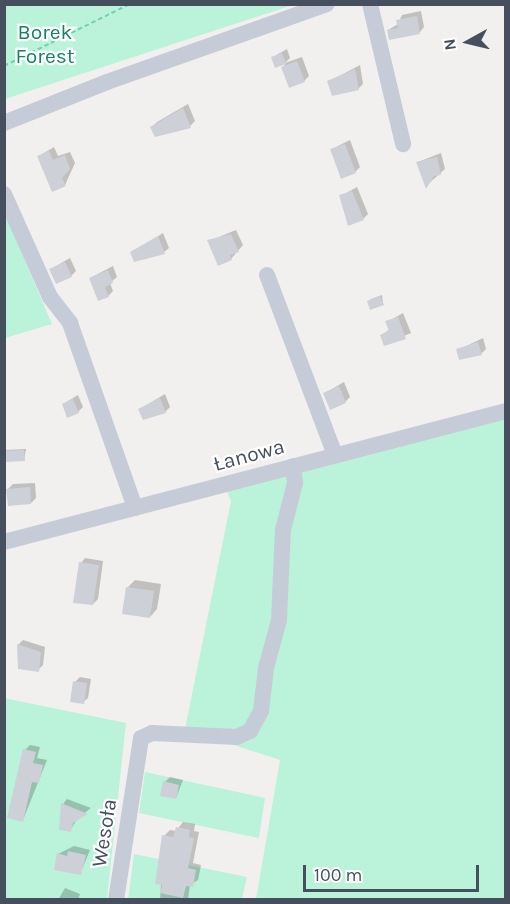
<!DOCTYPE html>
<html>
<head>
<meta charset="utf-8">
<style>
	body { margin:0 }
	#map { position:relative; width:510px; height:904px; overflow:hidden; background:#f2f0ef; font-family:Karla,sans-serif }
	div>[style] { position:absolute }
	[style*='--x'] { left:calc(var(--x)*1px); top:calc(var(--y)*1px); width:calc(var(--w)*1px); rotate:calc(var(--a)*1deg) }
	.green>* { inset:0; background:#bbf2da }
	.shadow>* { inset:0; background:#0003 }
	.building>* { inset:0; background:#ced0d7 }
	.path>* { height:2px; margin-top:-1px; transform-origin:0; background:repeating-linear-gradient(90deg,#71d2b3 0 4.5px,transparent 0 7.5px) }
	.minor>* { height:16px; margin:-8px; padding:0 8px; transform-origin:8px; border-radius:8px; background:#c5ccd8 }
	span { translate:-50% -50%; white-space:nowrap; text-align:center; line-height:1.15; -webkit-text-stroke:4.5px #fff; paint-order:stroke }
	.park-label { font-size:21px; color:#12845f }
	.street-label { font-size:21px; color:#464f5e }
	.frame { position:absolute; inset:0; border:6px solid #464f5e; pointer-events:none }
	.north { position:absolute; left:438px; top:12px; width:60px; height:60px; -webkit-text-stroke:4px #fff; paint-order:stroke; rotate:262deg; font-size:16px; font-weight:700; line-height:24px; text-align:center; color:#464f5e }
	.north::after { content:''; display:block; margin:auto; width:21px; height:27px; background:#464f5e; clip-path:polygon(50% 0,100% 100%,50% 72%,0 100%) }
	.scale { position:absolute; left:303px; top:865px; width:176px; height:27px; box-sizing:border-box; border:3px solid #464f5e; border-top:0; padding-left:8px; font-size:18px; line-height:21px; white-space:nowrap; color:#464f5e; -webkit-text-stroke:4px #fff; paint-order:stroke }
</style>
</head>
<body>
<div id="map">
	<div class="green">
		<div style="clip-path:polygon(5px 4px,293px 4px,293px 5px,5px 99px)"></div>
		<div style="clip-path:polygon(4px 211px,52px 324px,5px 338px,4px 338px)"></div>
		<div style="clip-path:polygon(505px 419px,505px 899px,256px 899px,280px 760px,185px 729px,231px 501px,227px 491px)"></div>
		<div style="clip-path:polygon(4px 698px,126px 723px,107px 899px,5px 899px)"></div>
		<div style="clip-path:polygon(145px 772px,265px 798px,259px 838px,139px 813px)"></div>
		<div style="clip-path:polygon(134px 854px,247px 877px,242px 899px,128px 900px)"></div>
	</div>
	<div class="shadow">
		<div style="clip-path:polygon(421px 11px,424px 27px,420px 32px,388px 30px,398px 24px,402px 15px)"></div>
		<div style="clip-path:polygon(287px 49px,290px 58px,285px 63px,302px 57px,309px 76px,304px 81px,283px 67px,287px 62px,276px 67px,273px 57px)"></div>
		<div style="clip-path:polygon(360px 65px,363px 84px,358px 89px,328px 82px)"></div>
		<div style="clip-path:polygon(188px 104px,195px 121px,190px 126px,155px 135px,152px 127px,157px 122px)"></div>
		<div style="clip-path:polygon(350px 140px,360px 167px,355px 172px,332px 149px)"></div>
		<div style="clip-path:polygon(54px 147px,58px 156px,70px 152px,75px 163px,65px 185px,39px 156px)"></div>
		<div style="clip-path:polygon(441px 153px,445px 169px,426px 186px,418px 162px)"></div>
		<div style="clip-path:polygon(357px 187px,368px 214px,363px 219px,341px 196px)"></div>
		<div style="clip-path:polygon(236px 230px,243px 245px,231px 259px,209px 241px)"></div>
		<div style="clip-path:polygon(163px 233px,169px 248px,164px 252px,132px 253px)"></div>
		<div style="clip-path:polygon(70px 258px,76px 271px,71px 276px,51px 269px)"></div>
		<div style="clip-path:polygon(113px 266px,117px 277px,110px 283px,113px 291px,108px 296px,90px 278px)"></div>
		<div style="clip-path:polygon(382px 295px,383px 304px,369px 301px,371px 299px)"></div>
		<div style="clip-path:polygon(403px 313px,411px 333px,385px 344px,382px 335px,390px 329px,387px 322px)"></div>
		<div style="clip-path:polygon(483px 338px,486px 349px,481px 354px,458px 350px)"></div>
		<div style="clip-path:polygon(344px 382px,350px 397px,345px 402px,325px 393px)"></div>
		<div style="clip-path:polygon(165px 394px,170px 407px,165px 412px,140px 409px)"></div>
		<div style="clip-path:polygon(78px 395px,83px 407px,78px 412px,63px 404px)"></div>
		<div style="clip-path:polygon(26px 449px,24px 460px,4px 461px,4px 450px)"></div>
		<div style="clip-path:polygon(35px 483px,36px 498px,31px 503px,8px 489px,13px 484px)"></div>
		<div style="clip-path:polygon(85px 558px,103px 561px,98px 599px,93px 604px,81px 563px)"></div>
		<div style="clip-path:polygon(135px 580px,161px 584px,157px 609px,150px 617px,127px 588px)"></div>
		<div style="clip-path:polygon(23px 640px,45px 647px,43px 665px,38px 670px,18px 645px)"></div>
		<div style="clip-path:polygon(80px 677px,91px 679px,88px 698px,83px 702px,75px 682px)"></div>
		<div style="clip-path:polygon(30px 745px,40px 747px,37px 758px,47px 760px,23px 820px,25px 750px)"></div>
		<div style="clip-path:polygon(170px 777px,183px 780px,176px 798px,165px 782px)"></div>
		<div style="clip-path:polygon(67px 799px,91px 808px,77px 819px,70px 831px,63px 804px)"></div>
		<div style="clip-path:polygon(183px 822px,195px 824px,194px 831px,199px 832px,193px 863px,201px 865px,198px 880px,190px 885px,188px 900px,160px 900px,164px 836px,170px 830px,176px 831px)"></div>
		<div style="clip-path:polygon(74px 846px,90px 850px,80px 874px,58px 854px)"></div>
		<div style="clip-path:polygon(65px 888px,80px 894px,78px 900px,58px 900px)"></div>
	</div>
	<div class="building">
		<div style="clip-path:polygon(417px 16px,420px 34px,389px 40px,387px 30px,398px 28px,396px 20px)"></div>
		<div style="clip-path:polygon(282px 53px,286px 64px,275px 68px,271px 57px)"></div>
		<div style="clip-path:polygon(297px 61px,305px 82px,289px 88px,281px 67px)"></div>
		<div style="clip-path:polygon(355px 69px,359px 90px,332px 96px,327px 81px)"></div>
		<div style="clip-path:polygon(183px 108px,191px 128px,155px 137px,150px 127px)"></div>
		<div style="clip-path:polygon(345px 144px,356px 173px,341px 179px,330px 149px)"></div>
		<div style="clip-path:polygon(49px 151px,53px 160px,65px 155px,70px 169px,62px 178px,66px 186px,52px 192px,37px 156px)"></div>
		<div style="clip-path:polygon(437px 157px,441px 175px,434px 176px,426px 189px,416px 162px)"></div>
		<div style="clip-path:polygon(352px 191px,364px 220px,348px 226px,339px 195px)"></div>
		<div style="clip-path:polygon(231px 234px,239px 252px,230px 255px,232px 260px,218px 266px,207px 240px)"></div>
		<div style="clip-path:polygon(158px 236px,165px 254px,134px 262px,130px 252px)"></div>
		<div style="clip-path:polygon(65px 262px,72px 277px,56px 284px,49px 269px)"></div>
		<div style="clip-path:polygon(108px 270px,113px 283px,105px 287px,109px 297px,98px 301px,89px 278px)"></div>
		<div style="clip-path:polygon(380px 296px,384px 305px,370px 310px,367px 301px)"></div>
		<div style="clip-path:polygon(398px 317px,406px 339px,384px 346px,380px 335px,389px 331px,385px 321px)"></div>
		<div style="clip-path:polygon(478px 342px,482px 355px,459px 360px,456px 349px)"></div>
		<div style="clip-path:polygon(339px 386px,346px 403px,330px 410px,323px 393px)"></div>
		<div style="clip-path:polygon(160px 398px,166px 413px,143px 420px,138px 409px)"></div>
		<div style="clip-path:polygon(73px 399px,79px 413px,67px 418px,62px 404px)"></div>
		<div style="clip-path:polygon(24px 450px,25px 461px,4px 462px,4px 451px)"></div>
		<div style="clip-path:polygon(30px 487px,31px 504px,8px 506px,6px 489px)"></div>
		<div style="clip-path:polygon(79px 562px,99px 565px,93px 605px,73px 603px)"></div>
		<div style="clip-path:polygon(126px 587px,154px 591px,150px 618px,122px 614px)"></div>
		<div style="clip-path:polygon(17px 644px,41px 652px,39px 672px,18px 669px)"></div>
		<div style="clip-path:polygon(73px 681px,87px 683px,84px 704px,70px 702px)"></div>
		<div style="clip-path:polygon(23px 749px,36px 752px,33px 763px,43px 765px,39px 783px,32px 782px,23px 822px,7px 818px)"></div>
		<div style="clip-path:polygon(163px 781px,179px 785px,176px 799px,160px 796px)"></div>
		<div style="clip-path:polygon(61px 803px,88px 814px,73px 823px,71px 832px,59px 830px)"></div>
		<div style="clip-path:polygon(176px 827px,190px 830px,189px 837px,194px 838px,188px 868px,196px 870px,193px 887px,186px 886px,183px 898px,160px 893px,162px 885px,155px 884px,162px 835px,173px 837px)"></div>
		<div style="clip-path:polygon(68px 851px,86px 855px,81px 875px,54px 870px,57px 853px,67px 856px)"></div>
	</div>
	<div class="path">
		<div style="--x:4;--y:66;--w:140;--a:-26.2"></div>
	</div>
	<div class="minor">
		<div style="--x:370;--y:4;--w:144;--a:76.7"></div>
		<div style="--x:4;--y:123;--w:111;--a:-21.7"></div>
		<div style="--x:107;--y:82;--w:233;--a:-19.5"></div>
		<div style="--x:4;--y:194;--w:113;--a:65.9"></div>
		<div style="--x:50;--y:297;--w:33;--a:52"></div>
		<div style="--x:70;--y:323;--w:196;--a:70.6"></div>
		<div style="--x:267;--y:275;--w:192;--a:69.3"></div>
		<div style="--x:4;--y:542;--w:519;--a:-14.63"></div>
		<div style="--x:116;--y:900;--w:164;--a:-81.2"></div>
		<div style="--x:141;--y:738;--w:12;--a:-24"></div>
		<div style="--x:152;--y:733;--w:85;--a:2.7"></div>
		<div style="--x:237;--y:737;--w:14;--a:-25"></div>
		<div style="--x:250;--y:731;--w:23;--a:-61"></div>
		<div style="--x:261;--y:711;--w:43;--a:-83.4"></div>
		<div style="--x:266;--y:668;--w:50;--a:-74.8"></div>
		<div style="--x:279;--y:620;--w:90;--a:-87.5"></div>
		<div style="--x:283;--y:530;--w:49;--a:-75.7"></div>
		<div style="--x:295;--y:483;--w:17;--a:-97"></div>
	</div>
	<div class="park-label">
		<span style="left:45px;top:44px">Borek<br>Forest</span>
	</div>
	<div class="street-label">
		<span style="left:249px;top:455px;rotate:-15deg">Łanowa</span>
		<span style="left:104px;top:833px;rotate:-81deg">Wesoła</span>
	</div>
	<div class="frame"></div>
	<div class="north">N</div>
	<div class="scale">100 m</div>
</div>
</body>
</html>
